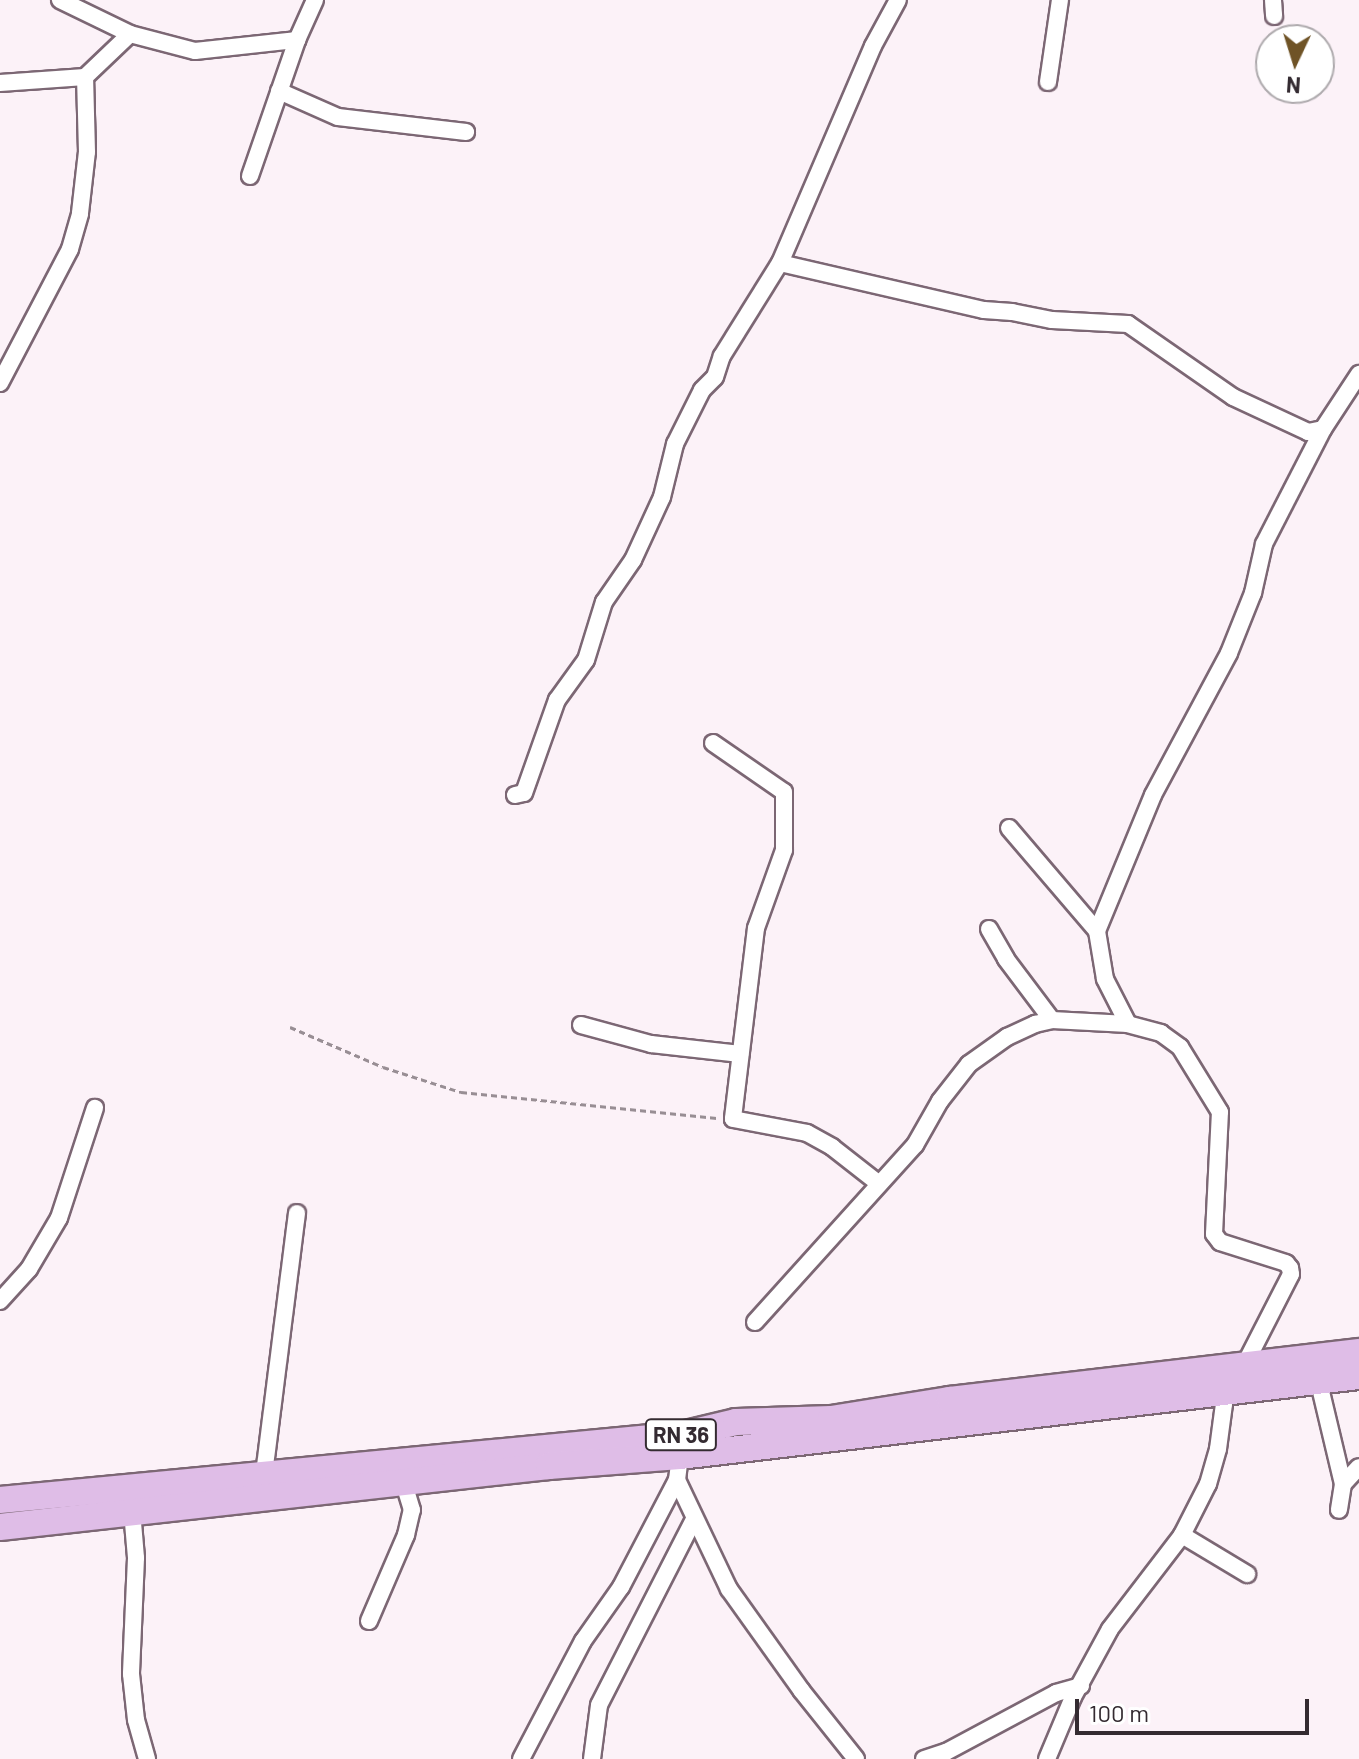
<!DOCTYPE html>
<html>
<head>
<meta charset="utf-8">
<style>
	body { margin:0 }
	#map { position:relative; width:1359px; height:1759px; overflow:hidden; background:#fcf2f8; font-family:Barlow,sans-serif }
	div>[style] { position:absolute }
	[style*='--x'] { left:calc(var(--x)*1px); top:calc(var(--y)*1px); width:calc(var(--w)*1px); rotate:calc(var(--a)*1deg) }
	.path>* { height:3px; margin-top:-1.5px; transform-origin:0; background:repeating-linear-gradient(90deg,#988e94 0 6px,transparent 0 10px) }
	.roads { filter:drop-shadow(2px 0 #7c6774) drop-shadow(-2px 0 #7c6774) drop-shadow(0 2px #7c6774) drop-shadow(0 -2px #7c6774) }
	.street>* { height:16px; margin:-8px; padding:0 8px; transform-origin:8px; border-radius:8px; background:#fff }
	.primary>* { height:26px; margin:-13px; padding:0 13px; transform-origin:13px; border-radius:13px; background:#dfbde7 }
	span { translate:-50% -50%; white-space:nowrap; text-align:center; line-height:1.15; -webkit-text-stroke:8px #fff; paint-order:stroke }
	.shield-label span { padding:2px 6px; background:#fff; border:2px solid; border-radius:6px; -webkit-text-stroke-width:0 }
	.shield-label { font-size:22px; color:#342b31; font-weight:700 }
	.north { position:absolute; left:1255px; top:24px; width:80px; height:80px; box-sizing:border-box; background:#fff; border:2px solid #aeaaad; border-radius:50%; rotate:184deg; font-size:22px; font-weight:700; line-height:32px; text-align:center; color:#342b31 }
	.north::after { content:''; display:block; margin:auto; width:28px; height:36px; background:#6f5326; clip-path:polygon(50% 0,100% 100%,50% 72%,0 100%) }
	.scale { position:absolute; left:1075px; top:1699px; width:234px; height:36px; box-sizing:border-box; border:4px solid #342b31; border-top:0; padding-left:10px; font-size:24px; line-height:28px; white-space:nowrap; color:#342b31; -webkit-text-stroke:6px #fff; paint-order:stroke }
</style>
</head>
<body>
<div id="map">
	<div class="path">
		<div style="--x:290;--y:1027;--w:101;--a:23.3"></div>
		<div style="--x:383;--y:1067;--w:82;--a:17.8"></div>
		<div style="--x:461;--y:1092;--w:257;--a:5.8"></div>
	</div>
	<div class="roads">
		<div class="street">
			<div style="--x:60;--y:0;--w:78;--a:25.9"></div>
			<div style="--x:130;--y:34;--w:67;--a:14.7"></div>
			<div style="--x:195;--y:51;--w:103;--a:-6.2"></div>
			<div style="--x:1273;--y:0;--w:16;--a:86"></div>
			<div style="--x:1048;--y:82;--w:83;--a:-81.7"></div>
			<div style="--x:0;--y:83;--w:85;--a:-4"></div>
			<div style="--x:85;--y:77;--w:62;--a:-43.7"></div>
			<div style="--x:279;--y:91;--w:64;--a:23.8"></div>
			<div style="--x:338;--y:117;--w:129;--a:6.7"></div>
			<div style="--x:250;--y:176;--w:144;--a:-70.9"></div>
			<div style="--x:297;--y:40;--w:44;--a:-65.8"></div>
			<div style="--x:780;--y:263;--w:209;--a:13"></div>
			<div style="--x:984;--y:310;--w:28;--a:4"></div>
			<div style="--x:1012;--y:312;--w:41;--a:11.3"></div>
			<div style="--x:1052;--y:320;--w:76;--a:3"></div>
			<div style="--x:1128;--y:324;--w:128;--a:34.8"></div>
			<div style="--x:1233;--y:397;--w:83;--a:25"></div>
			<div style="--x:1308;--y:432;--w:15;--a:-11"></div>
			<div style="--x:1323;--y:429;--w:66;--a:-56.8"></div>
			<div style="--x:0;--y:383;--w:151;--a:-62.4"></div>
			<div style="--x:70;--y:249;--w:37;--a:-74"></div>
			<div style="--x:80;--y:213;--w:61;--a:-83.5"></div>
			<div style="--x:87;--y:152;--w:75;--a:-91.5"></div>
			<div style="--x:713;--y:743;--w:86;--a:34.6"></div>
			<div style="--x:784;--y:792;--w:58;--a:90"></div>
			<div style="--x:784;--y:850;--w:83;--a:109.7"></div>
			<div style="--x:756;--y:928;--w:192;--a:96.9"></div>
			<div style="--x:733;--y:1119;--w:75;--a:10.7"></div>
			<div style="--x:807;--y:1133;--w:29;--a:29"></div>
			<div style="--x:832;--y:1147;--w:58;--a:38"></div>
			<div style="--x:515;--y:795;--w:9;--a:-13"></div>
			<div style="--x:524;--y:793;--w:99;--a:-70.5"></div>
			<div style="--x:557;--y:700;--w:49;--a:-54.1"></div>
			<div style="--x:586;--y:660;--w:61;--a:-72.8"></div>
			<div style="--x:604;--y:602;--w:51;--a:-55.4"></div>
			<div style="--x:633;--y:560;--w:69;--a:-65.3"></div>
			<div style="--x:662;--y:497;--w:55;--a:-76.2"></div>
			<div style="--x:675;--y:444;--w:60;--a:-63.4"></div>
			<div style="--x:702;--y:390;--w:18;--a:-45"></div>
			<div style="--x:715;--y:377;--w:22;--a:-72"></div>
			<div style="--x:722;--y:356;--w:110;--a:-58.1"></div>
			<div style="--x:780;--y:263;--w:236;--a:-66.8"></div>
			<div style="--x:873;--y:46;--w:52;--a:-61.5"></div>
			<div style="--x:1009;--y:828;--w:135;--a:49.5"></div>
			<div style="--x:989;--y:929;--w:34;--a:60"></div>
			<div style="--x:1006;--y:959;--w:76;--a:53"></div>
			<div style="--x:581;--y:1025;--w:73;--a:15.2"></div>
			<div style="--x:651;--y:1044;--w:90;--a:6.4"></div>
			<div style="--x:0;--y:1301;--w:43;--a:-47.8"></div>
			<div style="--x:29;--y:1269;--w:59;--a:-59.5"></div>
			<div style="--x:59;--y:1218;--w:116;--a:-71.9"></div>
			<div style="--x:755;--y:1322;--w:239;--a:-47.9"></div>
			<div style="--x:915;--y:1145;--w:51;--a:-60.4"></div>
			<div style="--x:940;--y:1101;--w:47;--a:-51.9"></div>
			<div style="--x:969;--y:1064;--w:47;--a:-35.4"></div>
			<div style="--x:1007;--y:1037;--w:31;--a:-25"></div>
			<div style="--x:1035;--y:1024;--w:17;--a:-13"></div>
			<div style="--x:1052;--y:1020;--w:76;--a:3"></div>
			<div style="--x:1244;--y:1366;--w:103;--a:-62.9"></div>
			<div style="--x:1291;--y:1274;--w:6;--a:-99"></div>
			<div style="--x:1290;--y:1268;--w:6;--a:-129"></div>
			<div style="--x:1286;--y:1263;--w:69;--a:-162.3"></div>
			<div style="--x:1220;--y:1242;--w:10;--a:-127"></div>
			<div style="--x:1214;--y:1234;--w:122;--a:-87.2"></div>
			<div style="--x:1220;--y:1112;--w:76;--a:-121.6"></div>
			<div style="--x:1180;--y:1047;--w:24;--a:-144"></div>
			<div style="--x:1161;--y:1033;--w:34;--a:-165"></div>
			<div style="--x:1128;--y:1024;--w:51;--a:-117.1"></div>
			<div style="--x:1105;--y:979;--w:49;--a:-99.5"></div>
			<div style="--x:1097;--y:931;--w:147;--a:-67.6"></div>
			<div style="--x:1153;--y:795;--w:161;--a:-61.8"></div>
			<div style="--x:1229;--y:653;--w:65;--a:-68.2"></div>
			<div style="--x:1253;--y:593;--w:50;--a:-77.3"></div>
			<div style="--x:1264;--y:544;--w:129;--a:-62.8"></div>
			<div style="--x:1318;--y:1379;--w:108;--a:76.6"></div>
			<div style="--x:1343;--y:1484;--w:26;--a:99"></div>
			<div style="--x:264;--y:1474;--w:263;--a:-82.8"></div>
			<div style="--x:677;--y:1480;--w:121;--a:64.5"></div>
			<div style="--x:729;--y:1589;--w:124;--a:54.5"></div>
			<div style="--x:801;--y:1690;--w:88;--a:51.4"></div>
			<div style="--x:1343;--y:1484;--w:23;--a:-47"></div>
			<div style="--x:132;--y:1511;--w:47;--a:85.1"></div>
			<div style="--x:136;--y:1558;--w:116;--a:92.5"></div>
			<div style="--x:131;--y:1674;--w:46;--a:83.8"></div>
			<div style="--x:136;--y:1720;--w:41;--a:74.2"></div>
			<div style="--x:1182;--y:1535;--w:76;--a:31"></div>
			<div style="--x:369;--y:1621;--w:94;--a:-66.7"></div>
			<div style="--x:406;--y:1535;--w:26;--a:-77"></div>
			<div style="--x:412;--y:1510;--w:27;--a:-107"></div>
			<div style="--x:521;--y:1759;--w:133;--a:-62.3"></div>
			<div style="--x:583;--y:1641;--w:66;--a:-54.9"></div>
			<div style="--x:621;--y:1587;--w:121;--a:-62.4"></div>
			<div style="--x:677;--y:1480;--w:24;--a:-83"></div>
			<div style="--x:592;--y:1759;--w:54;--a:-82.6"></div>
			<div style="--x:599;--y:1705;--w:209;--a:-62.9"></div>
			<div style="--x:924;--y:1759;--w:23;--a:-18"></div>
			<div style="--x:946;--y:1752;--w:125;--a:-28.2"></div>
			<div style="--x:1056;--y:1693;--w:26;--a:-16"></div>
			<div style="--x:1047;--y:1759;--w:67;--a:-67.2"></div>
			<div style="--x:1073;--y:1697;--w:77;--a:-61.4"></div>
			<div style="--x:1110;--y:1629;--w:118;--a:-52.5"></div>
			<div style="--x:1182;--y:1535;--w:57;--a:-63"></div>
			<div style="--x:1208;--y:1484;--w:36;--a:-74"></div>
			<div style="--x:1218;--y:1449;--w:45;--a:-82.4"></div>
			<div style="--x:1224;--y:1404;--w:15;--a:-110"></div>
		</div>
		<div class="primary">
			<div style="--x:0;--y:1500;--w:685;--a:-5.44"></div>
			<div style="--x:682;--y:1435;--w:56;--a:-13.5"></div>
			<div style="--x:736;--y:1422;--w:95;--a:-1.8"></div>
			<div style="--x:831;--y:1419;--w:121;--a:-9.1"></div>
			<div style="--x:950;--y:1400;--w:412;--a:-6.7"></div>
			<div style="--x:0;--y:1527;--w:552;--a:-6.34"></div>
			<div style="--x:549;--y:1466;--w:131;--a:-4.4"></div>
			<div style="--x:680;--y:1456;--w:684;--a:-6.72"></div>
		</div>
	</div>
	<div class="shield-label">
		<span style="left:681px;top:1435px">RN 36</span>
	</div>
	<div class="north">N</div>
	<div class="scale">100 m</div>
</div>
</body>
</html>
